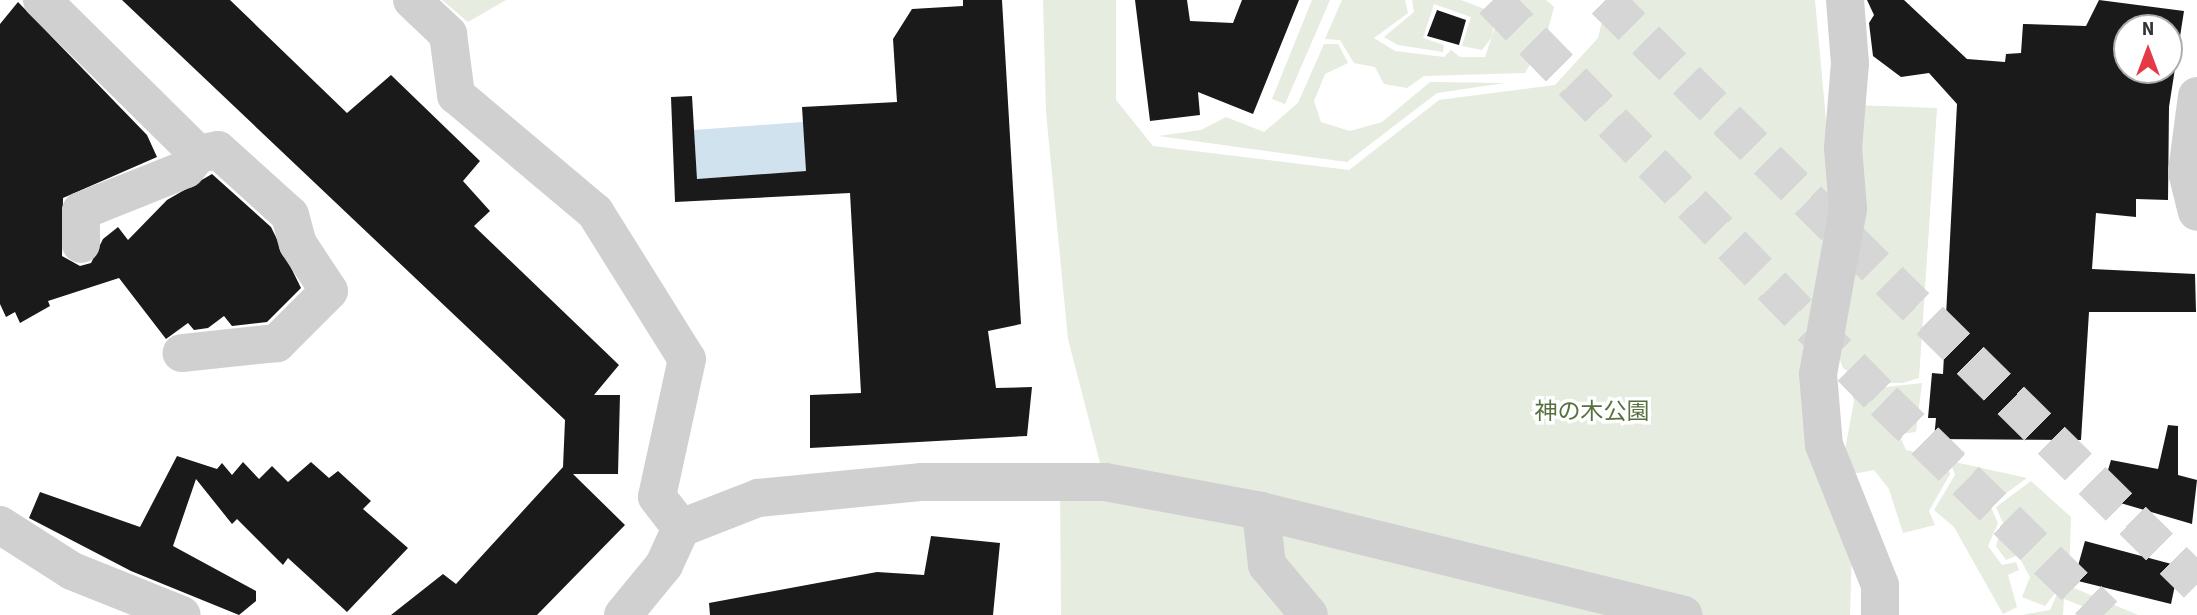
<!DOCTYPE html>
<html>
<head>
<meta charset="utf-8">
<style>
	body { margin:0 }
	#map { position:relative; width:2197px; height:615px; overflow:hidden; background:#fff; font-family:"Source Sans 3","Noto Sans JP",sans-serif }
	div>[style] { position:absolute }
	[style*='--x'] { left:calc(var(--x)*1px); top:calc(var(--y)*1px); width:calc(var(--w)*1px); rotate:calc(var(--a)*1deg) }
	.green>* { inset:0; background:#e6ecdf }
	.water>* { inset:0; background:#cfe2ee }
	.building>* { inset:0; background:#1a1a1a }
	.highway-tunnel>* { height:38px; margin-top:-19px; transform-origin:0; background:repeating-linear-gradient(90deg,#d6d6d6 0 38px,transparent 0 57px) }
	.minor>* { height:38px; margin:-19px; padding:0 19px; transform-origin:19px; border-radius:19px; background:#d0d0d0 }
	span { translate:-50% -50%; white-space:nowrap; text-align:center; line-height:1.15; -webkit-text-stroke:7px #fff; paint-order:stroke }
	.park-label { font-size:23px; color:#56703f }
	.north { position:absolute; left:2113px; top:14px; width:70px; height:70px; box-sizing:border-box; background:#fff; border:2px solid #adadad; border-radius:50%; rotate:0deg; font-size:19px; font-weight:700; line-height:28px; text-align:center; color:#333 }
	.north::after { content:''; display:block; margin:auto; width:24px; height:32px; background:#e63946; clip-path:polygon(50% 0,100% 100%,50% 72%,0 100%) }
</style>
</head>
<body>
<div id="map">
	<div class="green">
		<div style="clip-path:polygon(442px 0,506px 0,468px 22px)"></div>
		<div style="clip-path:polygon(1043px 0,1116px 0,1116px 100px,1153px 146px,1349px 170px,1439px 100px,1555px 85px,1598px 38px,1607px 0,1815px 0,1833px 196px,1818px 307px,1852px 546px,1850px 615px,1061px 615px,1060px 484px,1105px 482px,1068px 339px,1046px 112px)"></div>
		<div style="clip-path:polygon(1312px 0,1330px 0,1285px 104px,1272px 99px)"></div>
		<div style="clip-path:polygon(1342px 0,1405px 0,1408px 13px,1374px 38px,1395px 51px,1444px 57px,1451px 50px,1460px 57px,1485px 57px,1504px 0,1546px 0,1554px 7px,1546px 37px,1525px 73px,1424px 76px,1407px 88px,1384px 84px,1375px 67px,1354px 63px,1340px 40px,1325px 39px)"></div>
		<div style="clip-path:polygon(1412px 0,1461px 0,1495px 13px,1492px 37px,1482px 50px,1462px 46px,1471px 17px,1434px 4px,1423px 38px,1444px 45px,1443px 52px,1398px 45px,1384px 37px,1414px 12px)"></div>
		<div style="clip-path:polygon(1324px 44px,1338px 44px,1348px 63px,1325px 74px,1314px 101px,1321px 122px,1350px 131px,1382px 122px,1430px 82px,1505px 83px,1437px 93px,1347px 162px,1158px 136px,1201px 130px,1226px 117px,1264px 132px,1298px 103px)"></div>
		<div style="clip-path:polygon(1854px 105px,1937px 108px,1919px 378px,1903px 383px,1865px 383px,1843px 368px,1832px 339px)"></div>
		<div style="clip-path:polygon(1848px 379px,1868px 389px,1922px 383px,1916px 432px,1899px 434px,1906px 450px,1945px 459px,1950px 474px,1929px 511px,1935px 525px,1903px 533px,1889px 489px,1874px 470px,1848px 475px,1843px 461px,1854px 401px)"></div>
		<div style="clip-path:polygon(1950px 461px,2027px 478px,1990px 505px,1998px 523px,1988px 546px,2002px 565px,2016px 562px,2019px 570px,2008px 575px,2017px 607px,2003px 614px,1954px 527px,1934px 510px,1955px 475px)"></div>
		<div style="clip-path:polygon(2031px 481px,2071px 517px,2069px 575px,2045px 606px,2022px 597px,2030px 577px,2018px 555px,2006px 560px,1996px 546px,2003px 523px,1996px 507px)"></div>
		<div style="clip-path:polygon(2062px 583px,2138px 615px,2106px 615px,2064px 599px,2063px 615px,2022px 615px,2050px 610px)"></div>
	</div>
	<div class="water">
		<div style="clip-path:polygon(803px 122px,806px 171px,697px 179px,694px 130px)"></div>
	</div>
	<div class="building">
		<div style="clip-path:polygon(122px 0,230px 0,347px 113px,391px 75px,480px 161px,463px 181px,490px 211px,474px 226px,619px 365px,594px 395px,620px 395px,618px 474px,573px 474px,625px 525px,537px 615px,391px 615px,443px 574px,456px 584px,563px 467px,565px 420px)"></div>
		<div style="clip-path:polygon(963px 0,1002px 0,1021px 324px,988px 331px,996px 388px,1032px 387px,1027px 436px,810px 448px,810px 395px,861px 393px,850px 193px,675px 202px,671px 97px,692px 96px,697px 179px,806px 171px,802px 107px,897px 102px,893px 39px,912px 9px,963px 6px)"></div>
		<div style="clip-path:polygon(1135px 0,1187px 0,1190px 21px,1233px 23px,1242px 0,1299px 0,1253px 114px,1198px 92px,1200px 115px,1150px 121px)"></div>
		<div style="clip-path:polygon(evenodd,1867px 0,1904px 0,1967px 59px,2005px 62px,2006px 54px,2021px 53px,2023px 24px,2086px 26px,2099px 0,2184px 11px,2169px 107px,2168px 200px,2136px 199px,2136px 217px,2096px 213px,2092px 269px,2195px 274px,2196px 312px,2089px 312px,2081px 440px,1934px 439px,1936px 418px,1928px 418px,1932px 373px,1943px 374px,1957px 104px,1929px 73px,1901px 77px,1873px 56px,1869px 23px,1874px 15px,1867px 0,2127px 28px,2169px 28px,2169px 70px,2127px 70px,2127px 28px)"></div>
		<div style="clip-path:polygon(18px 2px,147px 135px,157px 157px,63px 198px,62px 256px,80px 266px,91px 263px,103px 239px,118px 227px,128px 240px,167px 200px,212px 174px,271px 227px,301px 288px,267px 322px,232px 326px,224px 316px,208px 328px,194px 330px,188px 323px,166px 339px,119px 278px,48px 301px,50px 306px,20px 323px,15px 312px,6px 317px,0 304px,0 24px)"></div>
		<div style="clip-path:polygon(1437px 10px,1466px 20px,1459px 45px,1427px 36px)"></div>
		<div style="clip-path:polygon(2168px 425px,2178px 426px,2178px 475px,2197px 480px,2192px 524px,2100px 497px,2111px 460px,2158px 469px)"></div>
		<div style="clip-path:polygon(177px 456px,217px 469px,222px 463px,232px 475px,243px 462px,259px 479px,272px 466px,288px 482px,311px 462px,329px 478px,338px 471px,371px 501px,363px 509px,408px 548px,347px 612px,288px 558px,283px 565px,237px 519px,232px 524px,196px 479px,173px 546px,256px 591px,256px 601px,239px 615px,131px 571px,29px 518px,40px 492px,140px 527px)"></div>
		<div style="clip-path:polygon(931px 536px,1000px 543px,993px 615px,710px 615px,709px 603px,877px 572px,924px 575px)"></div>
		<div style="clip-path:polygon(2085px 541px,2179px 566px,2171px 604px,2074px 580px)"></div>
	</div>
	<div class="highway-tunnel">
		<div style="--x:1493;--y:0;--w:560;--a:45.72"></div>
		<div style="--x:1884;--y:401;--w:307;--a:44.2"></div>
		<div style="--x:1605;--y:0;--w:832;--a:44.61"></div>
	</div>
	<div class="minor">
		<div style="--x:42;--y:0;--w:219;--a:44.6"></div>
		<div style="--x:198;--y:154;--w:20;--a:-11"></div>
		<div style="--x:218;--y:150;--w:97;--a:42.1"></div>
		<div style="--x:290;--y:215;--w:30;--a:75"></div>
		<div style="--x:298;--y:244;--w:56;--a:56.6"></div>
		<div style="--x:329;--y:291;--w:74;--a:135"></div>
		<div style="--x:277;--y:343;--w:96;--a:174"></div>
		<div style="--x:412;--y:0;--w:50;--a:43.4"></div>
		<div style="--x:448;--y:34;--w:62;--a:82.5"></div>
		<div style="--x:456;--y:95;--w:182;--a:40.1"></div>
		<div style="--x:595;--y:212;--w:173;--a:58"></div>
		<div style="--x:687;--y:359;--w:141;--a:102.3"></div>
		<div style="--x:657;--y:497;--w:39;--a:52"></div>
		<div style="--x:1845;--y:0;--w:63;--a:85.5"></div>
		<div style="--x:1850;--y:63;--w:85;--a:94.7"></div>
		<div style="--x:1843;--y:148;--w:61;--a:85.3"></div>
		<div style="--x:1848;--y:209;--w:168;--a:100.3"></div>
		<div style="--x:1818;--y:374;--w:71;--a:85.2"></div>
		<div style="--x:1824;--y:445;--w:151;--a:68.2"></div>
		<div style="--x:1880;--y:585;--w:30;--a:90"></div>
		<div style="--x:2197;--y:96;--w:77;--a:97.5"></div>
		<div style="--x:2187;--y:172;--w:41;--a:76"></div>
		<div style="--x:81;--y:244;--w:33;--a:-90"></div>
		<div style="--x:81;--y:211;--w:113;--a:-21.8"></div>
		<div style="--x:186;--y:169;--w:19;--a:-51"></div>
		<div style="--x:1261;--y:511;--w:54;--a:83.7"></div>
		<div style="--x:1267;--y:565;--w:65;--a:50"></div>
		<div style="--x:0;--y:525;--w:85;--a:32.6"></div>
		<div style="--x:72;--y:571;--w:118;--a:21.8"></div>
		<div style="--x:623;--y:615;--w:65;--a:-50.6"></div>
		<div style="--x:664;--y:565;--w:41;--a:-65.3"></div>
		<div style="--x:681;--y:528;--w:83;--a:-21.3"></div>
		<div style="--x:758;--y:498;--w:165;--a:-5.6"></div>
		<div style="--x:922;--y:482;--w:183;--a:0"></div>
		<div style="--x:1105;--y:482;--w:159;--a:10.5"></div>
		<div style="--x:1261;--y:511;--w:435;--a:13.8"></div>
	</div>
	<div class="park-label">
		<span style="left:1592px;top:412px">神の木公園</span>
	</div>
	<div class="north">N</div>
</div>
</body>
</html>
